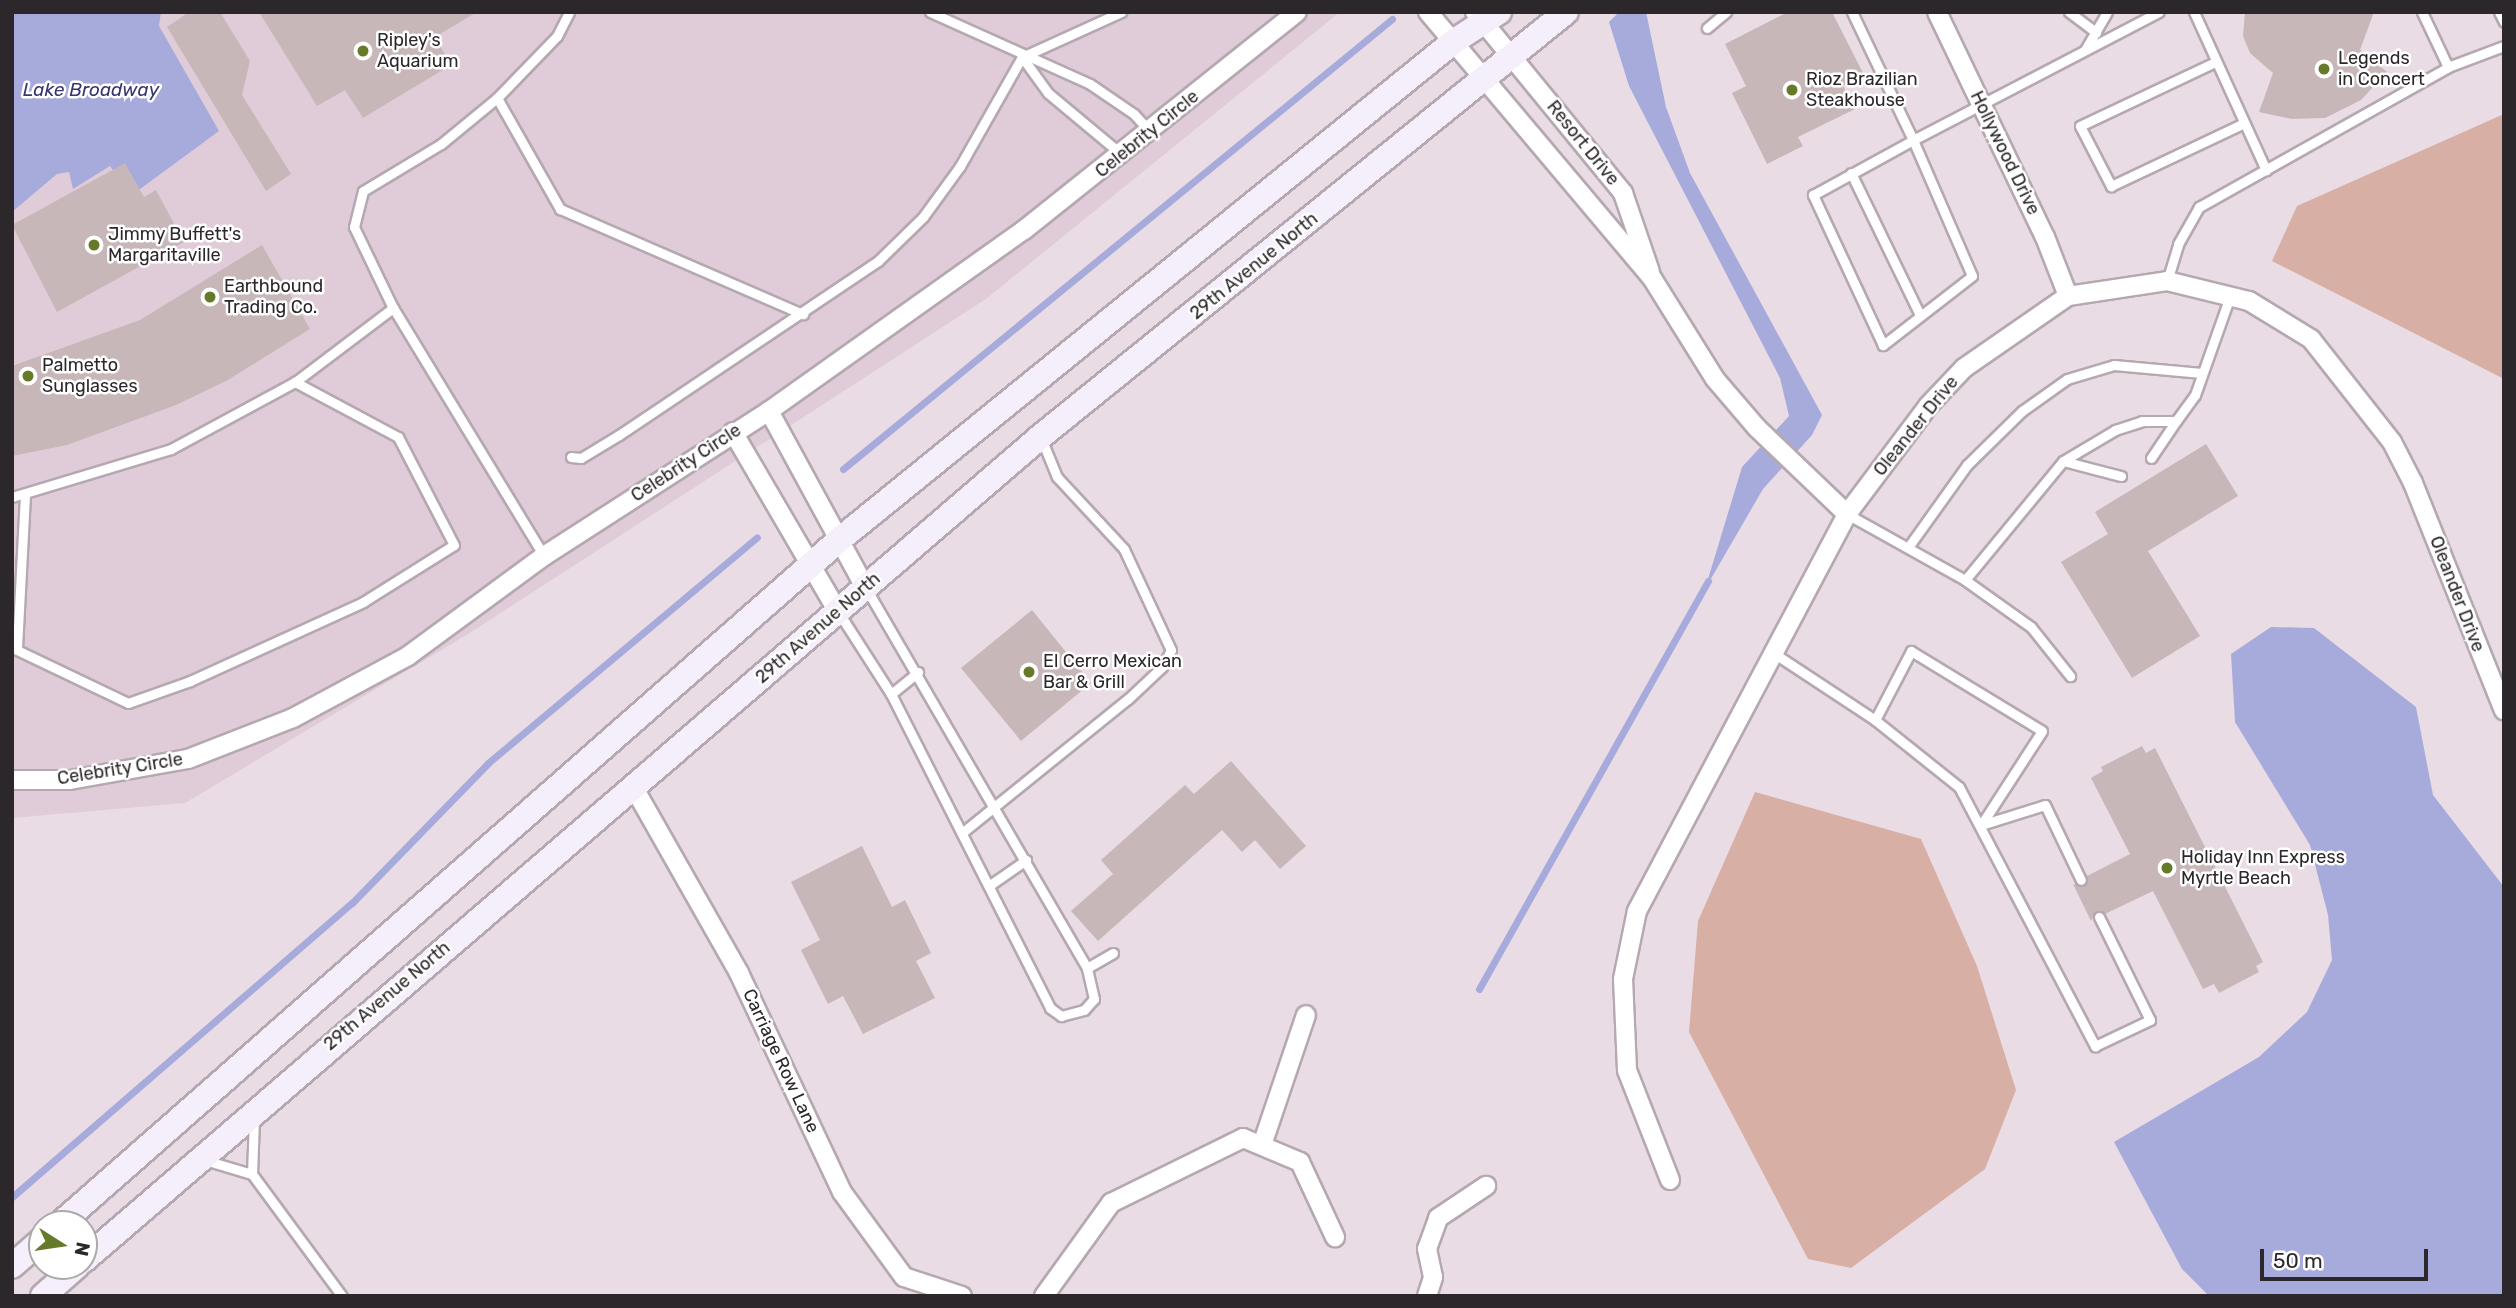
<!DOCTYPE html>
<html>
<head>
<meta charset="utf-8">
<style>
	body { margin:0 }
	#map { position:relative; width:2516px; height:1308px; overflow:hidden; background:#eadce5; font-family:Rubik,sans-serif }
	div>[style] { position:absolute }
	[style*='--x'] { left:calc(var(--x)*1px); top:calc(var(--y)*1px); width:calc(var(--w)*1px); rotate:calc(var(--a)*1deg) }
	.built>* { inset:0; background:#e0ccd9 }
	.green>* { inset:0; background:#d8afa4 }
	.water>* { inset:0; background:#a7abdb }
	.stream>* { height:7px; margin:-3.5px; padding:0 3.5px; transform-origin:3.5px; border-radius:3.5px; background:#a7abdb }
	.building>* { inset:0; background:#c7b7b9 }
	.roads { filter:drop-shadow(2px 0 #b5a8b1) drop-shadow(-2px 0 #b5a8b1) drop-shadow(0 2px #b5a8b1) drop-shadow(0 -2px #b5a8b1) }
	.lane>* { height:9px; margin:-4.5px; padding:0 4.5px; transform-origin:4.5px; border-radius:4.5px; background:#fff }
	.street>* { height:18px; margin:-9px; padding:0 9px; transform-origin:9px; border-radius:9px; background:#fff }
	.secondary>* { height:24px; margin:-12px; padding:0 12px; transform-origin:12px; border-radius:12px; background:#f5eefb }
	.dots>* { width:19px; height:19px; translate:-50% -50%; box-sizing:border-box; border:4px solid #fff; border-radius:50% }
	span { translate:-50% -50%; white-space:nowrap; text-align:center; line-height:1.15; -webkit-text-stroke:5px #fff; paint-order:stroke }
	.poi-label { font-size:18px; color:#2c272a }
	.left { translate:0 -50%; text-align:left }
	.street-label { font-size:18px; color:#2c272a }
	.water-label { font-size:19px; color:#383772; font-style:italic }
	.frame { position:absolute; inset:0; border:14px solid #2c272a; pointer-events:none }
	.north { position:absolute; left:28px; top:1210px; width:70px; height:70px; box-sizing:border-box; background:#fff; border:2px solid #aba9aa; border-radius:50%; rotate:102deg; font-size:19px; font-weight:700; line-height:28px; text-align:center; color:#2c272a }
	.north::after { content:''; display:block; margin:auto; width:24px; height:32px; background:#677a2a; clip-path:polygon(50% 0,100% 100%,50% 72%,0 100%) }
	.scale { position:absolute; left:2260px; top:1249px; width:168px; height:32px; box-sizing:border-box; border:4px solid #2c272a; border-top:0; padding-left:9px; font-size:21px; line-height:24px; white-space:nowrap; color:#2c272a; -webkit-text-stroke:5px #fff; paint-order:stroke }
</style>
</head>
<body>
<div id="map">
	<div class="built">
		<div style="clip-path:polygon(12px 12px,1340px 12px,986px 299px,465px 636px,185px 803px,12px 818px)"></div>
	</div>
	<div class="green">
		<div style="clip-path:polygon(2504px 114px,2504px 379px,2272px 261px,2297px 206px)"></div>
		<div style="clip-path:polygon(1755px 792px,1921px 839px,1977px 966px,2016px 1090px,1985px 1169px,1851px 1268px,1808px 1259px,1689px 1032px,1698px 921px)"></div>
	</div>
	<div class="water">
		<div style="clip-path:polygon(12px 12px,161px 12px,159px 26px,219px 131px,132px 195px,110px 166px,73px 189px,69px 172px,57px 174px,12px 212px)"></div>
		<div style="clip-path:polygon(1619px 12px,1646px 12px,1666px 107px,1690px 173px,1822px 415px,1812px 435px,1763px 489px,1705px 589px,1742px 467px,1789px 416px,1780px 378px,1629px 86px,1609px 22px)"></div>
		<div style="clip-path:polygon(2271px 627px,2314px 628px,2416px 707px,2433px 795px,2504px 887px,2504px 1296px,2209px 1296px,2182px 1269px,2114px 1142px,2259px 1057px,2307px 1012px,2332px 960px,2328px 915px,2310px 845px,2235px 722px,2231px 654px)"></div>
	</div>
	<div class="stream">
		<div style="--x:843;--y:469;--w:710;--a:-39.34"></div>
		<div style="--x:1479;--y:989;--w:468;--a:-60.7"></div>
		<div style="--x:12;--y:1197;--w:449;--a:-40.9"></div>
		<div style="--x:352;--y:903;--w:195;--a:-45.8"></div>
		<div style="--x:488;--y:763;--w:351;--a:-40"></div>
	</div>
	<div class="building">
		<div style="clip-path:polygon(189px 12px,220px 12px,250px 61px,242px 95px,291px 174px,266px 191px,167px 27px)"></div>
		<div style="clip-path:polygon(259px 12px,477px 12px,435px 37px,451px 65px,363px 118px,345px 90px,317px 106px)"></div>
		<div style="clip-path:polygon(1788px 12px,1832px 12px,1864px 75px,1843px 86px,1855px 109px,1798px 137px,1803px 146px,1767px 164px,1732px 93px,1746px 86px,1725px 44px)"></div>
		<div style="clip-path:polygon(2245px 12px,2374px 12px,2360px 50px,2387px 72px,2361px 100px,2325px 118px,2292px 119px,2259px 112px,2273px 73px,2250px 53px,2243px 36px)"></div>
		<div style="clip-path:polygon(125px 163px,144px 197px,156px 190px,184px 242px,57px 312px,12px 225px)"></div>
		<div style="clip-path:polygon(262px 245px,310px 329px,228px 380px,176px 405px,67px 445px,12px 456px,12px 366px,140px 320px)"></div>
		<div style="clip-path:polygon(2206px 444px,2238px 496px,2148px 551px,2200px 636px,2132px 678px,2061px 562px,2108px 534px,2095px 512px)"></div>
		<div style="clip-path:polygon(1032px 610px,1091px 683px,1021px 741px,961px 668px)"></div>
		<div style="clip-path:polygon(2142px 746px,2146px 753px,2155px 748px,2263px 962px,2256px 966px,2259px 972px,2219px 993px,2214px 984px,2203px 989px,2153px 891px,2105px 914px,2097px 911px,2091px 921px,2073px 884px,2085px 886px,2087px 876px,2130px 854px,2091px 778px,2103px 771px,2101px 767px)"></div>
		<div style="clip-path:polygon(1231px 761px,1306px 846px,1280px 869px,1255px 840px,1242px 852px,1222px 830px,1098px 941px,1071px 911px,1113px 874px,1101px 860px,1185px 785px,1194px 794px)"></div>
		<div style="clip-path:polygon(862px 846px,892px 907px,905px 900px,931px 953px,916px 961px,935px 998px,863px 1034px,843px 996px,828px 1004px,801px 950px,820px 940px,791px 882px)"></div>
	</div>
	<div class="roads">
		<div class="lane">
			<div style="--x:930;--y:12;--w:175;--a:24.2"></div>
			<div style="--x:1090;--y:84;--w:53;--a:34.3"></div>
			<div style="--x:1134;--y:114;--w:24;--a:48"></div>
			<div style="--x:1852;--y:12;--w:142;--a:64.5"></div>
			<div style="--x:1913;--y:140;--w:148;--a:66.5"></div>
			<div style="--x:1972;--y:276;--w:113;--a:142.2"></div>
			<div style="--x:1883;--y:345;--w:166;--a:-115"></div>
			<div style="--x:1813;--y:195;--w:114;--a:-28.8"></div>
			<div style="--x:1913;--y:140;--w:277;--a:-27.5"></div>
			<div style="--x:2069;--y:12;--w:34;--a:37"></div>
			<div style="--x:2194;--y:12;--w:174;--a:65.5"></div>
			<div style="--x:2422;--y:12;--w:61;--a:64.7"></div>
			<div style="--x:2499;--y:12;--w:11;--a:63"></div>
			<div style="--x:1707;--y:28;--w:25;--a:-40"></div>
			<div style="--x:2085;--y:50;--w:44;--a:-59.9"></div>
			<div style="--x:1022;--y:57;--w:44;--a:54.2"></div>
			<div style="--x:1048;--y:93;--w:94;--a:39.8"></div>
			<div style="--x:2213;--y:63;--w:147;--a:154.7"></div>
			<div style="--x:2080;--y:126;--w:68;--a:62.7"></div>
			<div style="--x:2111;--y:186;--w:147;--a:-25.3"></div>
			<div style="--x:497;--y:98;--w:128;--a:60.4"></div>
			<div style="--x:560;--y:209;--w:265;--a:23.4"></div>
			<div style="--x:1851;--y:173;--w:158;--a:64.1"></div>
			<div style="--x:2167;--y:281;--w:39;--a:-73"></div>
			<div style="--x:2178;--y:244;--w:43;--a:-60.4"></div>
			<div style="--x:2199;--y:207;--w:286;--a:-29.3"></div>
			<div style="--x:2448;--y:67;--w:60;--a:-20.6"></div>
			<div style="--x:571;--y:457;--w:10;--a:6"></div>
			<div style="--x:581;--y:458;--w:44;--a:-31.2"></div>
			<div style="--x:619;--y:435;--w:312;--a:-33.9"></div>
			<div style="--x:878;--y:261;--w:63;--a:-44.4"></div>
			<div style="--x:923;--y:217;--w:63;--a:-54"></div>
			<div style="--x:960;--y:166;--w:125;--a:-60.4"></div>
			<div style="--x:1022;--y:57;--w:109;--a:-24.4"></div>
			<div style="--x:2151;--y:458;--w:45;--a:-56"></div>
			<div style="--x:2063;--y:461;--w:60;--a:14.5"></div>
			<div style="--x:25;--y:495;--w:155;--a:93"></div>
			<div style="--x:17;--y:650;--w:123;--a:25.5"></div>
			<div style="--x:128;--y:703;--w:66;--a:-19.5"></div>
			<div style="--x:190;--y:681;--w:190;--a:-24.5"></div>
			<div style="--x:363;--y:602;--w:107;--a:-32.1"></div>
			<div style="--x:454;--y:545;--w:122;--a:-117.4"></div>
			<div style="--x:398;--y:437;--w:117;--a:-151.9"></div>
			<div style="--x:12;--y:497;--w:166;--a:-16.8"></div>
			<div style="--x:171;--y:449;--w:141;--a:-28.4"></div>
			<div style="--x:295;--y:382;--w:123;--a:-37.1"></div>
			<div style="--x:1847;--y:514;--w:135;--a:29.2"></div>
			<div style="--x:1965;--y:580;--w:81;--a:35.5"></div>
			<div style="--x:2031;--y:627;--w:63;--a:51.5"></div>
			<div style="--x:1909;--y:546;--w:100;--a:-54.4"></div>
			<div style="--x:1967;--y:465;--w:77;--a:-44.5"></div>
			<div style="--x:2022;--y:411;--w:55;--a:-35.4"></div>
			<div style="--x:2067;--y:379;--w:49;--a:-16.6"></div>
			<div style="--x:2114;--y:365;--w:88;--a:5.2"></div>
			<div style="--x:544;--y:556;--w:290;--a:-121.3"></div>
			<div style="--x:393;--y:308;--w:90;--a:-115.7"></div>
			<div style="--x:354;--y:227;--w:37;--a:-76"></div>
			<div style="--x:363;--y:191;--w:91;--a:-31.1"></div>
			<div style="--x:441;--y:144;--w:72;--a:-39.4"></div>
			<div style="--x:497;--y:98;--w:86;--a:-45.9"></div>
			<div style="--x:557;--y:36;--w:27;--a:-63"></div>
			<div style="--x:1965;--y:580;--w:154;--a:-50.5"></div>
			<div style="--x:2063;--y:461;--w:61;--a:-30.8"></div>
			<div style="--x:2115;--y:430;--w:28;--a:-18"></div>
			<div style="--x:2142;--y:421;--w:34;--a:0"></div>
			<div style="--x:2176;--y:421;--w:32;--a:-54"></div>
			<div style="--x:2195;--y:395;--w:105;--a:-70.5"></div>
			<div style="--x:839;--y:613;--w:96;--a:57.3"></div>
			<div style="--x:891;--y:694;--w:352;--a:63.1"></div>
			<div style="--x:1050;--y:1008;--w:14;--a:36"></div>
			<div style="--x:1061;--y:1016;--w:24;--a:-15"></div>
			<div style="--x:1084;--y:1010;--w:15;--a:-48"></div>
			<div style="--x:1094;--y:999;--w:32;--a:-103"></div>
			<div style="--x:1087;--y:968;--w:437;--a:-120.2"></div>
			<div style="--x:1775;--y:654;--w:120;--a:33.4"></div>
			<div style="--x:1875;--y:720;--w:107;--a:38.6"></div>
			<div style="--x:1959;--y:787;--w:293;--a:62.3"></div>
			<div style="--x:2095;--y:1046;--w:61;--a:-25.3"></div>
			<div style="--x:2150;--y:1020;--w:115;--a:-116.3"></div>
			<div style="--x:891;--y:694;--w:35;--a:-39"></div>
			<div style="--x:1875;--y:720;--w:78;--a:-62.4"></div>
			<div style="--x:1911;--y:651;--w:153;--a:31.4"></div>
			<div style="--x:2042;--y:731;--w:112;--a:123"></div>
			<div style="--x:1981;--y:825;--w:67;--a:-17.4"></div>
			<div style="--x:2045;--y:805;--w:83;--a:64.4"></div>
			<div style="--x:963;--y:832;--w:212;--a:-38.9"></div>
			<div style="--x:1128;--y:699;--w:47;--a:-43.3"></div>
			<div style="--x:1162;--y:667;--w:19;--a:-62"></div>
			<div style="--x:1171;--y:650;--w:111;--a:-115"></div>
			<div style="--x:1124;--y:549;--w:98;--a:-132.9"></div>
			<div style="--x:1057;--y:477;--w:42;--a:-112.3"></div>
			<div style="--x:990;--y:885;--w:44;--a:-34.8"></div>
			<div style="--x:1087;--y:968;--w:30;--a:-30"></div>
			<div style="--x:208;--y:1161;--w:46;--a:16.5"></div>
			<div style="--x:252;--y:1174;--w:152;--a:53.6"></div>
			<div style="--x:252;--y:1174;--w:54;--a:-87.9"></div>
		</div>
		<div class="street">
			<div style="--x:1428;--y:12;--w:348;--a:49.9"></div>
			<div style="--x:1652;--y:278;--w:119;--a:58"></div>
			<div style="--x:1715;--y:379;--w:65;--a:49.4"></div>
			<div style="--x:1757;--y:428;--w:124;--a:43.7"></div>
			<div style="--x:1475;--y:12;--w:234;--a:50.7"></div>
			<div style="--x:1623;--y:193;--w:83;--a:71.1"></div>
			<div style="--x:1937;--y:12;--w:250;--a:64.4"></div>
			<div style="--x:2045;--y:237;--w:63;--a:68.7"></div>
			<div style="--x:769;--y:411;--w:200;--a:61.4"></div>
			<div style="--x:733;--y:432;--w:208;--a:59.7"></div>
			<div style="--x:12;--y:780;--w:58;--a:0"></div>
			<div style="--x:70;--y:780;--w:120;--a:-10.1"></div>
			<div style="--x:188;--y:759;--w:113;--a:-21.3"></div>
			<div style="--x:293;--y:718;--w:131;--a:-28.3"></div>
			<div style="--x:408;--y:656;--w:169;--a:-36.3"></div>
			<div style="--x:544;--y:556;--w:268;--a:-32.8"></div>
			<div style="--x:769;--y:411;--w:313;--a:-35.4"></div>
			<div style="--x:1024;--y:230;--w:349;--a:-38.6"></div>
			<div style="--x:634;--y:788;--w:213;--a:60.4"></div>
			<div style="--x:739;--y:973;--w:242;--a:64.8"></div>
			<div style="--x:842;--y:1192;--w:105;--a:53.9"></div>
			<div style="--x:904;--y:1277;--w:61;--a:18.1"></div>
			<div style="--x:1262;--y:1145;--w:137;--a:-71.3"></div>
			<div style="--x:1670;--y:1180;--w:118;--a:-111.4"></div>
			<div style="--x:1627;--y:1070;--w:91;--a:-92.5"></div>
			<div style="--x:1623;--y:979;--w:69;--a:-78.4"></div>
			<div style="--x:1637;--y:911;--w:449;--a:-62.1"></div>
			<div style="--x:1847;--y:514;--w:135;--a:-53.1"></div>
			<div style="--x:1928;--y:406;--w:52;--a:-46.5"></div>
			<div style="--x:1964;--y:368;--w:126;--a:-34.7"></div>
			<div style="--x:2068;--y:296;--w:100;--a:-8.6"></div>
			<div style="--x:2167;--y:281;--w:84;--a:13.7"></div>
			<div style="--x:2249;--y:301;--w:73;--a:31.5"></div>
			<div style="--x:2311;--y:339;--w:131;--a:51.8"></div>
			<div style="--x:2392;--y:442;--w:46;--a:62.9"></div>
			<div style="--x:2413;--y:483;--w:245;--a:68.2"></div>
			<div style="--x:1044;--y:1296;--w:115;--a:-54.2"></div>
			<div style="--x:1111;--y:1203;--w:147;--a:-26.2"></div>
			<div style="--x:1243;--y:1138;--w:62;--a:22.8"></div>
			<div style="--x:1300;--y:1162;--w:83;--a:65"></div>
			<div style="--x:1427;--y:1296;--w:20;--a:-72"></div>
			<div style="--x:1433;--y:1277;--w:29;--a:-102"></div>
			<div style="--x:1427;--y:1249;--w:33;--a:-70"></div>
			<div style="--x:1438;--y:1218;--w:58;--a:-33.7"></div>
		</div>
		<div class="secondary">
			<div style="--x:60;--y:1224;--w:1037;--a:-41.28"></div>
			<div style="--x:839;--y:540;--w:791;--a:-39.04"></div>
			<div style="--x:1453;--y:42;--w:55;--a:-33.1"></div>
			<div style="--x:84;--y:1260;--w:1261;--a:-40.72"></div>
			<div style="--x:1040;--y:437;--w:676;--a:-38.94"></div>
			<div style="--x:12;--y:1266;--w:40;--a:-41"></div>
			<div style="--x:43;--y:1296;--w:45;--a:-41.4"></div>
		</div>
	</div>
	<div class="dots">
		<div style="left:363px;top:51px;background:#677a2a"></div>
		<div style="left:2324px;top:69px;background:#677a2a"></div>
		<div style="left:1792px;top:90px;background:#677a2a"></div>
		<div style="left:94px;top:245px;background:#677a2a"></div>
		<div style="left:210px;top:297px;background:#677a2a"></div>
		<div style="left:28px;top:376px;background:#677a2a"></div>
		<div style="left:1029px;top:672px;background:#677a2a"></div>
		<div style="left:2167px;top:868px;background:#677a2a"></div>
	</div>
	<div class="poi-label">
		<span class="left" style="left:377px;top:51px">Ripley's<br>Aquarium</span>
		<span class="left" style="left:2338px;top:69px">Legends<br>in Concert</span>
		<span class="left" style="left:1806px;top:90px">Rioz Brazilian<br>Steakhouse</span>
		<span class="left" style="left:108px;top:245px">Jimmy Buffett's<br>Margaritaville</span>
		<span class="left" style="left:224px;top:297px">Earthbound<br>Trading Co.</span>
		<span class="left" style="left:42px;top:376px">Palmetto<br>Sunglasses</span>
		<span class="left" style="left:1043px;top:672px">El Cerro Mexican<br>Bar &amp; Grill</span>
		<span class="left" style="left:2181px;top:868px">Holiday Inn Express<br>Myrtle Beach</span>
	</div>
	<div class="street-label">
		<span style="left:1147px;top:134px;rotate:-39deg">Celebrity Circle</span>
		<span style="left:1583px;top:143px;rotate:51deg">Resort Drive</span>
		<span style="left:2005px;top:153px;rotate:64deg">Hollywood Drive</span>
		<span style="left:1254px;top:266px;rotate:-39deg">29th Avenue North</span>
		<span style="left:1916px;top:426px;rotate:-51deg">Oleander Drive</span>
		<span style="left:686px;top:463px;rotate:-33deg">Celebrity Circle</span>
		<span style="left:2457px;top:594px;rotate:69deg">Oleander Drive</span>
		<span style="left:818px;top:628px;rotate:-41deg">29th Avenue North</span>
		<span style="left:120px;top:769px;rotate:-9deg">Celebrity Circle</span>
		<span style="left:387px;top:996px;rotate:-40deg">29th Avenue North</span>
		<span style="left:781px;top:1061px;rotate:65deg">Carriage Row Lane</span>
	</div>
	<div class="water-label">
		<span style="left:91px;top:90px">Lake Broadway</span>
	</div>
	<div class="frame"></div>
	<div class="north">N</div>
	<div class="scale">50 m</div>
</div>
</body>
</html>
